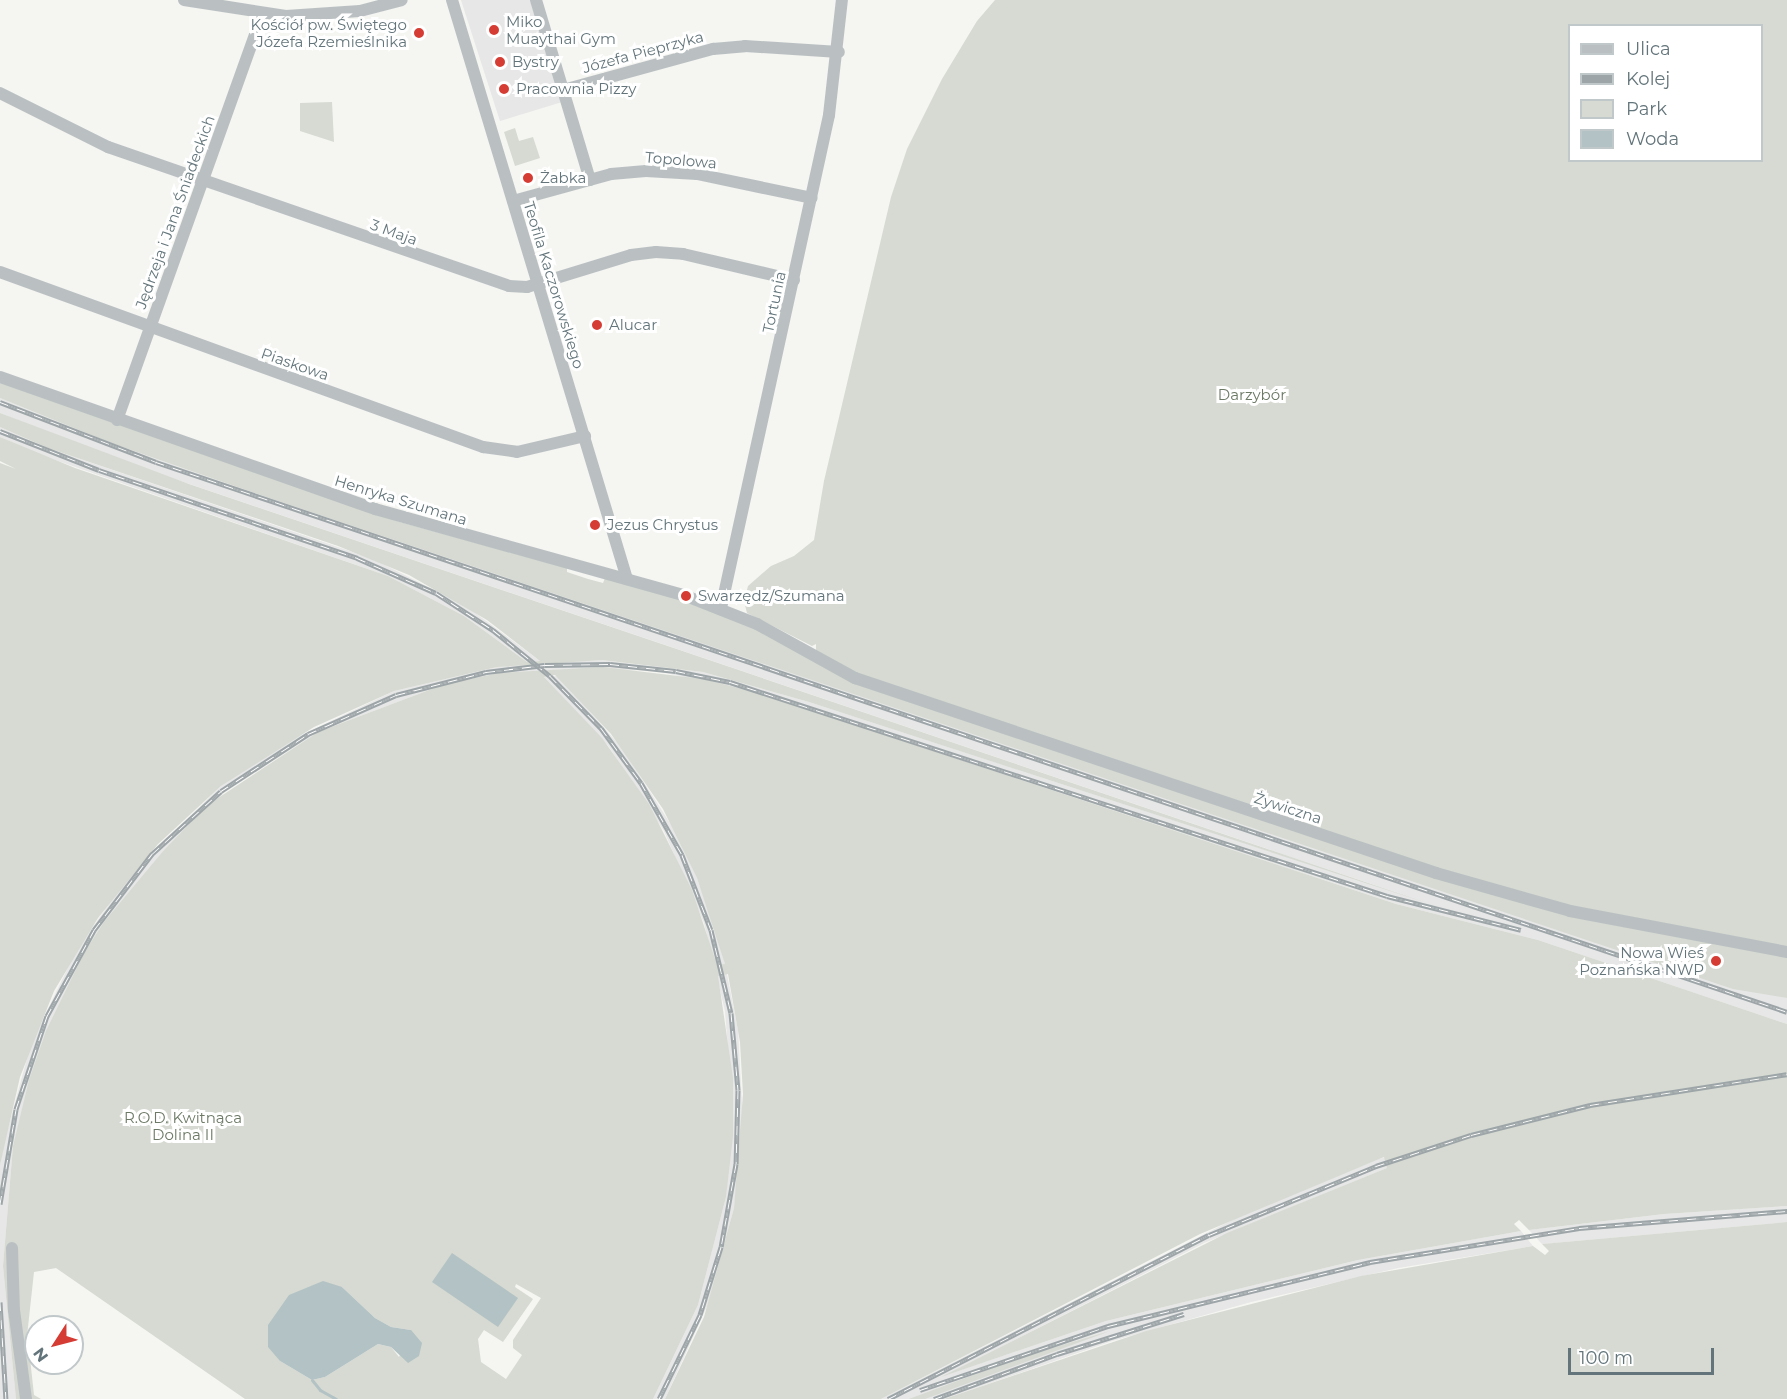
<!DOCTYPE html>
<html>
<head>
<meta charset="utf-8">
<style>
	body { margin:0 }
	#map { position:relative; width:1787px; height:1399px; overflow:hidden; background:#f5f5f2; font-family:Montserrat,sans-serif }
	div>[style] { position:absolute }
	[style*='--x'] { left:calc(var(--x)*1px); top:calc(var(--y)*1px); width:calc(var(--w)*1px); rotate:calc(var(--a)*1deg) }
	.built>* { inset:0; background:#e6e7e6 }
	.green>* { inset:0; background:#d6dad2 }
	.water>* { inset:0; background:#b3c2c4 }
	.stream>* { height:3px; margin:-1.5px; padding:0 1.5px; transform-origin:1.5px; border-radius:1.5px; background:#b3c2c4 }
	.minor>* { height:12px; margin:-6px; padding:0 6px; transform-origin:6px; border-radius:6px; background:#bac0c2 }
	.rail>* { height:5px; margin-top:-2.5px; transform-origin:0; background:repeating-linear-gradient(90deg,#fff 0 9px,#9da5a8 0 18px); box-sizing:border-box; border-block:2px solid #9da5a8 }
	.dots>* { width:16px; height:16px; translate:-50% -50%; box-sizing:border-box; border:3px solid #fff; border-radius:50% }
	span { translate:-50% -50%; white-space:nowrap; text-align:center; line-height:1.15; -webkit-text-stroke:6px #fff; paint-order:stroke }
	.poi-label { font-size:15px; color:#63757b }
	.left { translate:0 -50%; text-align:left }
	.right { translate:-100% -50%; text-align:right }
	.street-label { font-size:15px; color:#63757b }
	.park-label { font-size:15px; color:#6c7965 }
	.legend { position:absolute; left:1568px; top:24px; width:195px; height:138px; box-sizing:border-box; background:#fff; border:2px solid #c1c8ca; margin:0; padding:8px 10px; list-style:none; font-size:18px; color:#63757b }
	.legend li { display:flex; align-items:center; gap:12px; height:30px }
	.legend b { width:30px; border:2px solid #c1c8ca }
	.north { position:absolute; left:24px; top:1315px; width:60px; height:60px; box-sizing:border-box; background:#fff; border:2px solid #c1c8ca; border-radius:50%; rotate:234deg; font-size:16px; font-weight:700; line-height:24px; text-align:center; color:#63757b }
	.north::after { content:''; display:block; margin:auto; width:21px; height:27px; background:#d53c33; clip-path:polygon(50% 0,100% 100%,50% 72%,0 100%) }
	.scale { position:absolute; left:1568px; top:1348px; width:146px; height:27px; box-sizing:border-box; border:3px solid #63757b; border-top:0; padding-left:8px; font-size:18px; line-height:21px; white-space:nowrap; color:#63757b; -webkit-text-stroke:4px #fff; paint-order:stroke }
</style>
</head>
<body>
<div id="map">
	<div class="built">
		<div style="clip-path:polygon(461px 0,530px 0,562px 102px,500px 121px)"></div>
		<div style="clip-path:polygon(0 398px,111px 443px,275px 500px,1701px 977px,1787px 998px,1787px 1024px,1538px 940px,1396px 904px,758px 693px,652px 670px,499px 673px,445px 684px,318px 732px,225px 792px,164px 850px,84px 953px,41px 1046px,13px 1146px,3px 1266px,16px 1399px,0 1399px,0 1165px,4px 1143px,31px 1044px,77px 949px,130px 875px,221px 786px,283px 744px,394px 691px,497px 667px,550px 662px,602px 660px,703px 672px,809px 702px,1407px 896px,107px 456px,0 413px)"></div>
		<div style="clip-path:polygon(0 427px,48px 448px,373px 559px,466px 606px,540px 661px,527px 662px,464px 616px,388px 576px,44px 456px,0 437px)"></div>
		<div style="clip-path:polygon(558px 676px,622px 748px,675px 831px,697px 878px,722px 949px,738px 1030px,743px 1123px,734px 1208px,708px 1304px,665px 1399px,653px 1399px,698px 1305px,726px 1197px,733px 1107px,725px 1011px,704px 923px,664px 831px,609px 747px,544px 677px)"></div>
		<div style="clip-path:polygon(1430px 1144px,1387px 1168px,1204px 1243px,946px 1375px,1106px 1321px,1358px 1260px,1521px 1231px,1533px 1246px,1398px 1268px,1251px 1302px,1112px 1341px,944px 1399px,881px 1399px,1246px 1213px,1379px 1159px)"></div>
		<div style="clip-path:polygon(1787px 1206px,1787px 1222px,1542px 1244px,1529px 1230px,1664px 1214px)"></div>
	</div>
	<div class="green">
		<div style="clip-path:polygon(evenodd,995px 0,1787px 0,1787px 998px,1733px 989px,275px 500px,111px 443px,0 398px,0 382px,400px 522px,567px 568px,567px 572px,588px 579px,603px 583px,605px 578px,706px 607px,757px 629px,868px 688px,1427px 874px,1583px 918px,1738px 948px,1738px 943px,1570px 911px,1470px 883px,1101px 762px,855px 678px,816px 657px,816px 644px,812px 646px,747px 613px,744px 601px,748px 586px,771px 566px,794px 556px,814px 540px,824px 481px,891px 197px,907px 149px,942px 79px,977px 21px,995px 0,1570px 26px,1762px 26px,1762px 160px,1570px 160px,1570px 26px)"></div>
		<div style="clip-path:polygon(332px 102px,334px 142px,300px 131px,300px 103px)"></div>
		<div style="clip-path:polygon(515px 128px,519px 141px,533px 137px,540px 158px,515px 166px,504px 132px)"></div>
		<div style="clip-path:polygon(0 413px,189px 484px,1427px 903px,809px 702px,703px 672px,602px 660px,497px 667px,394px 691px,314px 727px,221px 786px,158px 844px,98px 918px,54px 991px,20px 1077px,0 1165px,0 463px,16px 469px,0 461px,0 437px,75px 468px,388px 576px,464px 616px,527px 662px,540px 661px,487px 620px,409px 575px,338px 546px,48px 448px,0 427px)"></div>
		<div style="clip-path:polygon(evenodd,603px 667px,703px 679px,758px 693px,1396px 904px,1538px 940px,1787px 1024px,1787px 1206px,1664px 1214px,1529px 1230px,1519px 1220px,1514px 1224px,1521px 1231px,1358px 1260px,1106px 1321px,941px 1377px,1227px 1233px,1387px 1168px,1384px 1157px,1200px 1234px,881px 1399px,665px 1399px,704px 1317px,734px 1208px,743px 1094px,740px 1042px,728px 974px,718px 976px,733px 1078px,733px 1136px,726px 1197px,698px 1305px,653px 1399px,245px 1399px,56px 1268px,34px 1272px,27px 1336px,36px 1335px,36px 1347px,29px 1349px,34px 1395px,41px 1399px,16px 1399px,3px 1266px,13px 1146px,29px 1080px,46px 1031px,84px 953px,104px 922px,164px 850px,209px 804px,318px 732px,445px 684px,499px 673px,603px 667px,555px 675px,611px 734px,663px 809px,697px 878px,725px 964px,717px 965px,692px 890px,649px 804px,602px 738px,544px 677px,555px 675px,603px 667px,516px 1284px,541px 1298px,513px 1340px,513px 1348px,522px 1355px,506px 1379px,481px 1362px,478px 1339px,484px 1330px,503px 1342px,533px 1299px,515px 1287px,516px 1284px,603px 667px,342px 1287px,375px 1318px,391px 1327px,411px 1330px,399px 1357px,391px 1347px,378px 1344px,325px 1377px,312px 1380px,280px 1361px,342px 1287px)"></div>
		<div style="clip-path:polygon(1787px 1222px,1787px 1399px,944px 1399px,1146px 1331px,1361px 1276px,1533px 1246px,1545px 1255px,1549px 1251px,1542px 1244px)"></div>
		<div style="clip-path:polygon(1110px 1331px,925px 1399px,909px 1399px,1025px 1356px)"></div>
	</div>
	<div class="water">
		<div style="clip-path:polygon(452px 1253px,518px 1298px,498px 1327px,432px 1282px)"></div>
		<div style="clip-path:polygon(323px 1281px,342px 1287px,375px 1318px,391px 1327px,411px 1330px,422px 1343px,419px 1356px,408px 1363px,391px 1347px,378px 1344px,325px 1377px,312px 1380px,280px 1361px,268px 1347px,268px 1325px,289px 1295px)"></div>
	</div>
	<div class="stream">
		<div style="--x:312;--y:1380;--w:13;--a:51"></div>
		<div style="--x:320;--y:1390;--w:18;--a:29"></div>
	</div>
	<div class="minor">
		<div style="--x:184;--y:0;--w:103;--a:8.9"></div>
		<div style="--x:286;--y:16;--w:74;--a:-3.9"></div>
		<div style="--x:360;--y:11;--w:43;--a:-14.7"></div>
		<div style="--x:452;--y:0;--w:605;--a:73.18"></div>
		<div style="--x:536;--y:0;--w:188;--a:73.3"></div>
		<div style="--x:563;--y:90;--w:156;--a:-15.3"></div>
		<div style="--x:713;--y:49;--w:32;--a:-5"></div>
		<div style="--x:745;--y:46;--w:94;--a:3.7"></div>
		<div style="--x:0;--y:93;--w:121;--a:26.6"></div>
		<div style="--x:108;--y:147;--w:424;--a:19.1"></div>
		<div style="--x:509;--y:286;--w:18;--a:3"></div>
		<div style="--x:527;--y:287;--w:109;--a:-17.1"></div>
		<div style="--x:631;--y:255;--w:25;--a:-7"></div>
		<div style="--x:656;--y:252;--w:27;--a:4"></div>
		<div style="--x:683;--y:254;--w:114;--a:13.2"></div>
		<div style="--x:513;--y:201;--w:102;--a:-15.4"></div>
		<div style="--x:611;--y:174;--w:35;--a:-5"></div>
		<div style="--x:646;--y:171;--w:51;--a:3.4"></div>
		<div style="--x:697;--y:174;--w:117;--a:11.8"></div>
		<div style="--x:0;--y:272;--w:514;--a:19.92"></div>
		<div style="--x:483;--y:447;--w:34;--a:8"></div>
		<div style="--x:517;--y:452;--w:70;--a:-13.2"></div>
		<div style="--x:0;--y:377;--w:398;--a:19.4"></div>
		<div style="--x:375;--y:509;--w:323;--a:15.6"></div>
		<div style="--x:686;--y:596;--w:76;--a:21.5"></div>
		<div style="--x:757;--y:624;--w:112;--a:28.9"></div>
		<div style="--x:855;--y:678;--w:613;--a:18.55"></div>
		<div style="--x:1436;--y:873;--w:139;--a:15.8"></div>
		<div style="--x:1570;--y:911;--w:221;--a:10.7"></div>
		<div style="--x:117;--y:420;--w:430;--a:-70.3"></div>
		<div style="--x:721;--y:608;--w:505;--a:-77.64"></div>
		<div style="--x:829;--y:115;--w:116;--a:-83.6"></div>
		<div style="--x:12;--y:1248;--w:62;--a:88.2"></div>
		<div style="--x:14;--y:1310;--w:90;--a:82.3"></div>
	</div>
	<div class="rail">
		<div style="--x:0;--y:402;--w:167;--a:21"></div>
		<div style="--x:156;--y:462;--w:1721;--a:18.63"></div>
		<div style="--x:0;--y:431;--w:106;--a:21.5"></div>
		<div style="--x:99;--y:470;--w:273;--a:18.8"></div>
		<div style="--x:357;--y:558;--w:86;--a:23.9"></div>
		<div style="--x:436;--y:593;--w:68;--a:33"></div>
		<div style="--x:493;--y:630;--w:73;--a:38.9"></div>
		<div style="--x:550;--y:676;--w:73;--a:45.6"></div>
		<div style="--x:601;--y:728;--w:68;--a:54"></div>
		<div style="--x:641;--y:783;--w:83;--a:60.3"></div>
		<div style="--x:682;--y:855;--w:80;--a:68.9"></div>
		<div style="--x:711;--y:930;--w:85;--a:76.5"></div>
		<div style="--x:731;--y:1013;--w:77;--a:84.8"></div>
		<div style="--x:738;--y:1090;--w:74;--a:91.5"></div>
		<div style="--x:736;--y:1164;--w:84;--a:100.2"></div>
		<div style="--x:721;--y:1247;--w:71;--a:107.2"></div>
		<div style="--x:700;--y:1315;--w:93;--a:116"></div>
		<div style="--x:0;--y:1204;--w:96;--a:-80.4"></div>
		<div style="--x:16;--y:1109;--w:98;--a:-71.6"></div>
		<div style="--x:47;--y:1016;--w:98;--a:-61.3"></div>
		<div style="--x:94;--y:930;--w:96;--a:-52.7"></div>
		<div style="--x:152;--y:854;--w:93;--a:-42.4"></div>
		<div style="--x:221;--y:791;--w:104;--a:-33.2"></div>
		<div style="--x:308;--y:734;--w:96;--a:-23.9"></div>
		<div style="--x:396;--y:695;--w:93;--a:-14.3"></div>
		<div style="--x:486;--y:672;--w:59;--a:-6.8"></div>
		<div style="--x:545;--y:665;--w:65;--a:-0.9"></div>
		<div style="--x:610;--y:664;--w:66;--a:6.1"></div>
		<div style="--x:676;--y:671;--w:55;--a:11.5"></div>
		<div style="--x:730;--y:682;--w:691;--a:18.04"></div>
		<div style="--x:1387;--y:896;--w:138;--a:14.2"></div>
		<div style="--x:0;--y:1302;--w:97;--a:86.5"></div>
		<div style="--x:920;--y:1390;--w:199;--a:-18.8"></div>
		<div style="--x:1108;--y:1326;--w:270;--a:-13.7"></div>
		<div style="--x:1370;--y:1262;--w:212;--a:-9.2"></div>
		<div style="--x:1579;--y:1228;--w:209;--a:-4.7"></div>
		<div style="--x:888;--y:1399;--w:360;--a:-27.1"></div>
		<div style="--x:1209;--y:1235;--w:181;--a:-22.4"></div>
		<div style="--x:1376;--y:1166;--w:100;--a:-18.1"></div>
		<div style="--x:1471;--y:1135;--w:123;--a:-14.1"></div>
		<div style="--x:1590;--y:1105;--w:199;--a:-8.9"></div>
		<div style="--x:934;--y:1399;--w:131;--a:-20.1"></div>
		<div style="--x:1057;--y:1354;--w:133;--a:-17.5"></div>
	</div>
	<div class="dots">
		<div style="left:494px;top:30px;background:#d53c33"></div>
		<div style="left:419px;top:33px;background:#d53c33"></div>
		<div style="left:500px;top:62px;background:#d53c33"></div>
		<div style="left:504px;top:89px;background:#d53c33"></div>
		<div style="left:528px;top:178px;background:#d53c33"></div>
		<div style="left:597px;top:325px;background:#d53c33"></div>
		<div style="left:595px;top:525px;background:#d53c33"></div>
		<div style="left:686px;top:596px;background:#d53c33"></div>
		<div style="left:1716px;top:961px;background:#d53c33"></div>
	</div>
	<div class="poi-label">
		<span class="left" style="left:506px;top:30px">Miko<br>Muaythai Gym</span>
		<span class="right" style="left:407px;top:33px">Kościół pw. Świętego<br>Józefa Rzemieślnika</span>
		<span class="left" style="left:512px;top:62px">Bystry</span>
		<span class="left" style="left:516px;top:89px">Pracownia Pizzy</span>
		<span class="left" style="left:540px;top:178px">Żabka</span>
		<span class="left" style="left:609px;top:325px">Alucar</span>
		<span class="left" style="left:607px;top:525px">Jezus Chrystus</span>
		<span class="left" style="left:698px;top:596px">Swarzędz/Szumana</span>
		<span class="right" style="left:1704px;top:961px">Nowa Wieś<br>Poznańska NWP</span>
	</div>
	<div class="street-label">
		<span style="left:643px;top:52px;rotate:-15deg">Józefa Pieprzyka</span>
		<span style="left:681px;top:160px;rotate:5deg">Topolowa</span>
		<span style="left:175px;top:212px;rotate:-70deg">Jędrzeja i Jana Śniadeckich</span>
		<span style="left:394px;top:232px;rotate:20deg">3 Maja</span>
		<span style="left:554px;top:285px;rotate:73deg">Teofila Kaczorowskiego</span>
		<span style="left:774px;top:302px;rotate:-78deg">Tortunia</span>
		<span style="left:295px;top:364px;rotate:19deg">Piaskowa</span>
		<span style="left:401px;top:500px;rotate:17deg">Henryka Szumana</span>
		<span style="left:1288px;top:808px;rotate:18deg">Żywiczna</span>
	</div>
	<div class="park-label">
		<span style="left:1252px;top:395px">Darzybór</span>
		<span style="left:183px;top:1126px">R.O.D. Kwitnąca<br>Dolina II</span>
	</div>
	<ul class="legend">
	<li><b style="height:8px;background:#bac0c2"></b>Ulica</li>
	<li><b style="height:8px;background:#9da5a8"></b>Kolej</li>
	<li><b style="height:16px;background:#d6dad2"></b>Park</li>
	<li><b style="height:16px;background:#b3c2c4"></b>Woda</li>
	</ul>
	<div class="north">N</div>
	<div class="scale">100 m</div>
</div>
</body>
</html>
